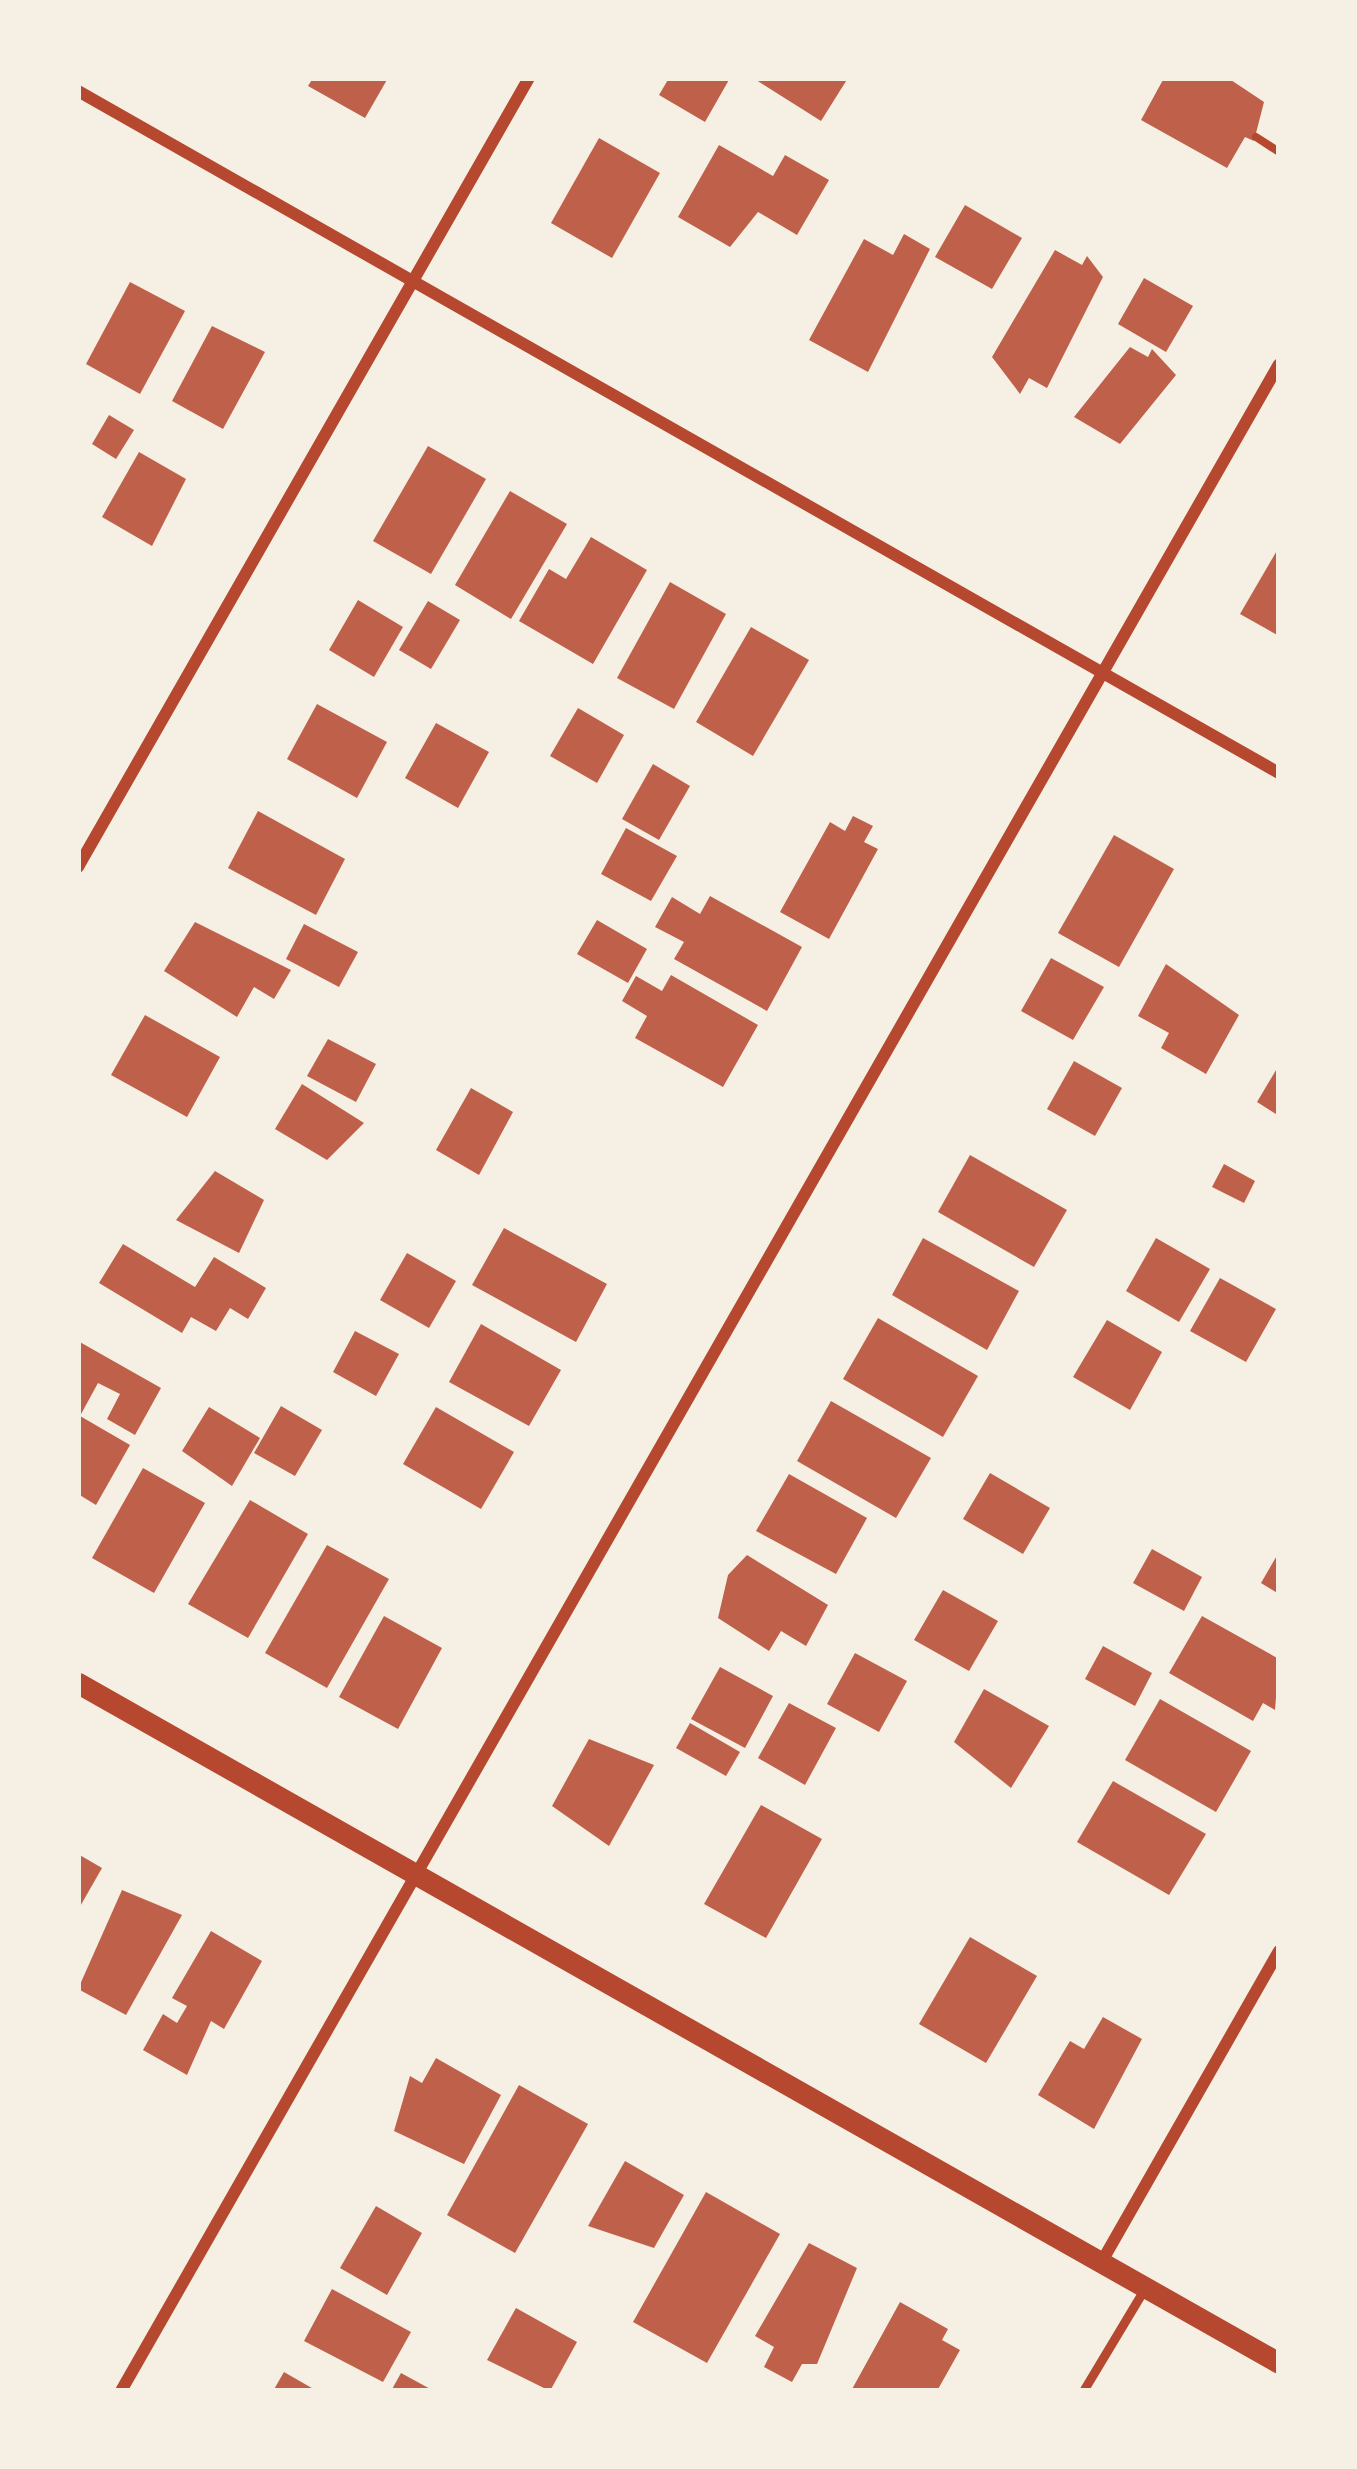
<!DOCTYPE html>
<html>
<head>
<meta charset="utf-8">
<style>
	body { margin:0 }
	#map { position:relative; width:1357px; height:2469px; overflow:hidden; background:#f6efe4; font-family:"DM Sans",sans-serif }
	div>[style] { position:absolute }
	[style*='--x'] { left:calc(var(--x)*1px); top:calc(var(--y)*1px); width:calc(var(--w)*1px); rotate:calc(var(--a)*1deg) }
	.building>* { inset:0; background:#bf614a }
	.path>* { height:8px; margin:-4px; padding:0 4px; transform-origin:4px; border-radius:4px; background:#b5482f }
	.service>* { height:9px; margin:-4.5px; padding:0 4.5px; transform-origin:4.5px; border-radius:4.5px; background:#b5482f }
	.minor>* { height:12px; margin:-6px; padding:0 6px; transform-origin:6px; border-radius:6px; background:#b5482f }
	.tertiary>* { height:21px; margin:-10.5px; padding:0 10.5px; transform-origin:10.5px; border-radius:10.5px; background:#b5482f }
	span { translate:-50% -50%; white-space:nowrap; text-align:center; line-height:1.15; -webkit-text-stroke:9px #f6efe4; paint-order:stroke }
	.frame { position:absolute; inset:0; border:81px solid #f6efe4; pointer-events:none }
</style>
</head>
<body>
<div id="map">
	<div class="building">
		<div style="clip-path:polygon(313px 78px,388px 78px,365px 118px,308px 86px)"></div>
		<div style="clip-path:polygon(669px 78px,730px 78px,705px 122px,659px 95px)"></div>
		<div style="clip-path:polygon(753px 78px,848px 78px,821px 121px)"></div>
		<div style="clip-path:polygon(1164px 78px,1228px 78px,1264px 102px,1254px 141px,1245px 137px,1227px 168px,1141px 120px)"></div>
		<div style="clip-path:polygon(599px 138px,660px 173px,612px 258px,551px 223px)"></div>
		<div style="clip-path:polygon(719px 145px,773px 176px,785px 155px,829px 180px,797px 235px,758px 212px,730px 247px,678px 217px)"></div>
		<div style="clip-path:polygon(965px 205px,1022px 238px,992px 289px,935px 257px)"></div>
		<div style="clip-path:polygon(904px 234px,930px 249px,868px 372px,809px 340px,864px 239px,893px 255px)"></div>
		<div style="clip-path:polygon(1055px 250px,1082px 265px,1087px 256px,1103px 277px,1047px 388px,1029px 378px,1020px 394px,992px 357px)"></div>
		<div style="clip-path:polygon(1144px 278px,1193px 306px,1166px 352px,1118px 324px)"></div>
		<div style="clip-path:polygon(130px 282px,185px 311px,140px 394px,86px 364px)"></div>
		<div style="clip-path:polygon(212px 326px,265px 352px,223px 429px,172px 401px)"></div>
		<div style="clip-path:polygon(1130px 347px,1148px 357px,1152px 349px,1176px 375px,1120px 444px,1074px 417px)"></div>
		<div style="clip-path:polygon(109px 415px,134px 430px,116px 459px,92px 444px)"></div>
		<div style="clip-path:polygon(428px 446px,486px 479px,431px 574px,373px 541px)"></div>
		<div style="clip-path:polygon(139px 452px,186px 479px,152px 546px,102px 517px)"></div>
		<div style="clip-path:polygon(510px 491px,567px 524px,511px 619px,455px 585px)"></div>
		<div style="clip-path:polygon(591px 537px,647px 570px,593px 664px,519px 621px,549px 569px,566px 579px)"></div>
		<div style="clip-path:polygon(1279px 547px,1279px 636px,1240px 614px)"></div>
		<div style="clip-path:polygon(670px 582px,726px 614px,674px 709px,617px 678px)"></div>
		<div style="clip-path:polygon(358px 600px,403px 627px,374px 677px,329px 650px)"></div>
		<div style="clip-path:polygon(428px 601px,460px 620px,431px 669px,399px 650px)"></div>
		<div style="clip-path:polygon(751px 627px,809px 660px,753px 756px,696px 722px)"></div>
		<div style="clip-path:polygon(317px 704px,387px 742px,357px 798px,287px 759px)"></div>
		<div style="clip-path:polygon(578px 708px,624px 735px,597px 783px,550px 756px)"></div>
		<div style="clip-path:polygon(436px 723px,489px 752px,458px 808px,405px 778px)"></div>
		<div style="clip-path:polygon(653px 764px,690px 786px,659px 840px,622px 819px)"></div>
		<div style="clip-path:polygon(258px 811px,345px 859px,316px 915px,228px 868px)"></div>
		<div style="clip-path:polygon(853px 816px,873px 826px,864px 842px,878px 849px,829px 939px,780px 912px,830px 822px,845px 831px)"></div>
		<div style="clip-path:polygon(626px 828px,677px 856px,651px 901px,601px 874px)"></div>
		<div style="clip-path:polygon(1114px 835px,1174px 869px,1119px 967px,1058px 933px)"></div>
		<div style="clip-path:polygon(710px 896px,802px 947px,767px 1011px,674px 959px,684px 942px,655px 927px,672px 897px,700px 914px)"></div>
		<div style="clip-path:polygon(597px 920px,647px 949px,628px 983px,577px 954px)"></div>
		<div style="clip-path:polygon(195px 922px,291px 970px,274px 999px,254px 987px,237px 1017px,164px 971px)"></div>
		<div style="clip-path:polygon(304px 924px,358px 952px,339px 987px,286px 959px)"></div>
		<div style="clip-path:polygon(1051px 958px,1104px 987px,1073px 1040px,1021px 1011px)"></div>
		<div style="clip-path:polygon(1166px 964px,1239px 1015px,1206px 1074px,1161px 1048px,1169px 1033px,1138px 1016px)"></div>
		<div style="clip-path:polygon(671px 975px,758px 1025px,723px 1087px,635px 1038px,647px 1016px,622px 1001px,636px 976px,662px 991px)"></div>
		<div style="clip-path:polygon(145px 1015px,220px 1057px,187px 1117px,111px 1075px)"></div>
		<div style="clip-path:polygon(328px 1039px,376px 1064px,356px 1102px,307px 1076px)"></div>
		<div style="clip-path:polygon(1074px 1061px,1122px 1088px,1095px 1136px,1047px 1109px)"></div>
		<div style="clip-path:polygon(1279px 1065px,1279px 1116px,1257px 1102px)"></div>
		<div style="clip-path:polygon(302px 1084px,364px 1123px,327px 1160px,275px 1129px)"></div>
		<div style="clip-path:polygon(471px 1088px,513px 1112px,479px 1175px,436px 1150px)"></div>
		<div style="clip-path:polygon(970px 1155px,1067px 1210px,1034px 1267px,938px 1212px)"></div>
		<div style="clip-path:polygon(1224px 1164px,1255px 1181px,1244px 1203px,1212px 1187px)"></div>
		<div style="clip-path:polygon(215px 1171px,264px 1200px,239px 1253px,176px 1220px)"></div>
		<div style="clip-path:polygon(504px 1228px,607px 1284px,576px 1342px,472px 1285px)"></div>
		<div style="clip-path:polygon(923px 1238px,1019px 1291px,987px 1350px,892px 1295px)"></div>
		<div style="clip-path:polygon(1156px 1238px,1210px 1269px,1179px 1322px,1126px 1291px)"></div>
		<div style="clip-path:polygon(123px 1244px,195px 1287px,214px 1257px,266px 1288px,248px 1319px,230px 1308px,216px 1331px,191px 1317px,182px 1333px,99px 1283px)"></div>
		<div style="clip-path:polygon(407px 1253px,456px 1281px,429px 1328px,380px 1300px)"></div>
		<div style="clip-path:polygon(1220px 1278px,1276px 1309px,1246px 1362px,1190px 1331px)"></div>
		<div style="clip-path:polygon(878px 1318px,978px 1376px,943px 1437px,843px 1379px)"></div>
		<div style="clip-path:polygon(1107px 1320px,1162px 1352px,1130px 1410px,1073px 1377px)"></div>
		<div style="clip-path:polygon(481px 1324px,561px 1370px,529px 1426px,449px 1382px)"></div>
		<div style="clip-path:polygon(355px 1331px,399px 1354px,376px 1396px,333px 1372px)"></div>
		<div style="clip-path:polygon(78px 1341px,161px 1388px,135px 1435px,107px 1419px,120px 1394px,98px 1383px,80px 1416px,130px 1445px,96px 1505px,78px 1494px)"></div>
		<div style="clip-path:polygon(831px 1401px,931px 1458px,896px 1518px,797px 1461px)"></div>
		<div style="clip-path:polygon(281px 1406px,322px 1430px,295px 1476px,254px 1453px)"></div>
		<div style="clip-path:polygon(209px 1407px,260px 1438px,232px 1486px,182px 1451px)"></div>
		<div style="clip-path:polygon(436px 1407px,514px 1452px,481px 1509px,403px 1464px)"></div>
		<div style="clip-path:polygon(143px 1468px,205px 1503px,154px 1593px,92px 1558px)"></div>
		<div style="clip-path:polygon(990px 1473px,1050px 1508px,1023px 1554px,963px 1519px)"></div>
		<div style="clip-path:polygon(789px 1474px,867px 1518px,836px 1574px,756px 1531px)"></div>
		<div style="clip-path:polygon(250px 1500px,308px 1534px,248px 1638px,188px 1604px)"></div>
		<div style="clip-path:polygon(327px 1545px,389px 1579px,327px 1688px,265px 1653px)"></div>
		<div style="clip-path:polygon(1152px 1549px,1202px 1577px,1184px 1611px,1133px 1583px)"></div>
		<div style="clip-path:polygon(1279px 1552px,1279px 1594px,1261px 1583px)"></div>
		<div style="clip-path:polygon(747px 1555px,828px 1605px,806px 1646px,781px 1631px,769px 1651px,718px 1618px,728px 1575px)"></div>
		<div style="clip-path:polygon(943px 1590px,998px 1621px,969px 1671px,914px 1640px)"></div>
		<div style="clip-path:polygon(384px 1616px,442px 1648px,398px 1729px,339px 1697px)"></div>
		<div style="clip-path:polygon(1202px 1616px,1279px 1659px,1275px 1710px,1263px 1703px,1253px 1721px,1169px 1673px)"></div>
		<div style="clip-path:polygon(1103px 1646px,1152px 1673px,1135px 1706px,1085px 1679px)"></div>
		<div style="clip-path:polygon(855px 1653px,907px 1681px,879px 1732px,827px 1704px)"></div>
		<div style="clip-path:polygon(720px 1667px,773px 1696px,745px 1748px,691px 1719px)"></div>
		<div style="clip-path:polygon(984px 1689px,1049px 1726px,1011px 1788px,954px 1742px)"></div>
		<div style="clip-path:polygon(1160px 1699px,1251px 1751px,1216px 1812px,1125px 1760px)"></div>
		<div style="clip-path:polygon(789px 1703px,836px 1728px,805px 1785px,758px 1758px)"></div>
		<div style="clip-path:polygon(690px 1723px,740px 1752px,726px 1776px,676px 1748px)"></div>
		<div style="clip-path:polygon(589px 1739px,654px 1765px,609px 1846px,552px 1806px)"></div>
		<div style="clip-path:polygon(1113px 1781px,1206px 1834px,1169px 1895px,1077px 1842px)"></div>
		<div style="clip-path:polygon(761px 1805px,822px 1839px,766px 1938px,704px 1904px)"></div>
		<div style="clip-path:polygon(78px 1854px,102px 1868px,78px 1910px)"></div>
		<div style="clip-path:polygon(122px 1890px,182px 1915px,126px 2015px,78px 1989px)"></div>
		<div style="clip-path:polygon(211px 1931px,262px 1961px,224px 2029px,211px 2021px,187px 2075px,143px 2050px,163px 2014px,177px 2023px,187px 2006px,172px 1998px)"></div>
		<div style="clip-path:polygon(970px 1937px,1037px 1976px,986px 2063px,919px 2024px)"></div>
		<div style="clip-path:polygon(1103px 2017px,1142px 2039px,1094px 2129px,1038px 2095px,1070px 2041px,1084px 2049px)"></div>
		<div style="clip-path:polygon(436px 2058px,501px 2095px,464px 2164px,394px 2131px,410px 2076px,422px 2083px)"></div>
		<div style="clip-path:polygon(519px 2085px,588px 2124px,515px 2253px,447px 2215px)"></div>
		<div style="clip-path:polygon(625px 2161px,684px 2195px,654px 2248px,588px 2226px)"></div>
		<div style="clip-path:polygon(706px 2192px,780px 2234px,707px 2363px,633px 2322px)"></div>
		<div style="clip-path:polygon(376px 2206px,422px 2233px,387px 2295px,340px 2268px)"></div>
		<div style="clip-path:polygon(809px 2243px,857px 2268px,817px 2364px,802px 2364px,792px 2382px,764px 2367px,774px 2347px,755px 2336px)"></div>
		<div style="clip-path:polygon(332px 2289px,411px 2332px,383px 2382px,304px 2341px)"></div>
		<div style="clip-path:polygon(900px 2302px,948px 2329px,942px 2340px,960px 2350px,937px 2391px,851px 2391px)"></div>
		<div style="clip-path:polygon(516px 2308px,577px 2342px,550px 2391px,487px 2360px)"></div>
		<div style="clip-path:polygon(284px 2372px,317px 2391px,273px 2391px)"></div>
		<div style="clip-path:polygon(401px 2373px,434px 2391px,391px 2391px)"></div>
	</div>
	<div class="path">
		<div style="--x:1256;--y:137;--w:27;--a:33"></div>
	</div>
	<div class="service">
		<div style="--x:1083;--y:2391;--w:120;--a:-59"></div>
	</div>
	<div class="minor">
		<div style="--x:78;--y:91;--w:1381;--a:29.59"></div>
		<div style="--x:78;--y:867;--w:909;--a:-60.25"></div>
		<div style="--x:1101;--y:2263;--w:359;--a:-60.3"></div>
		<div style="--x:121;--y:2391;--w:2334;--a:-60.26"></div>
	</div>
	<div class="tertiary">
		<div style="--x:78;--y:1683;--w:1380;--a:29.52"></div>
	</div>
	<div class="frame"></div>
</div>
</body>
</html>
